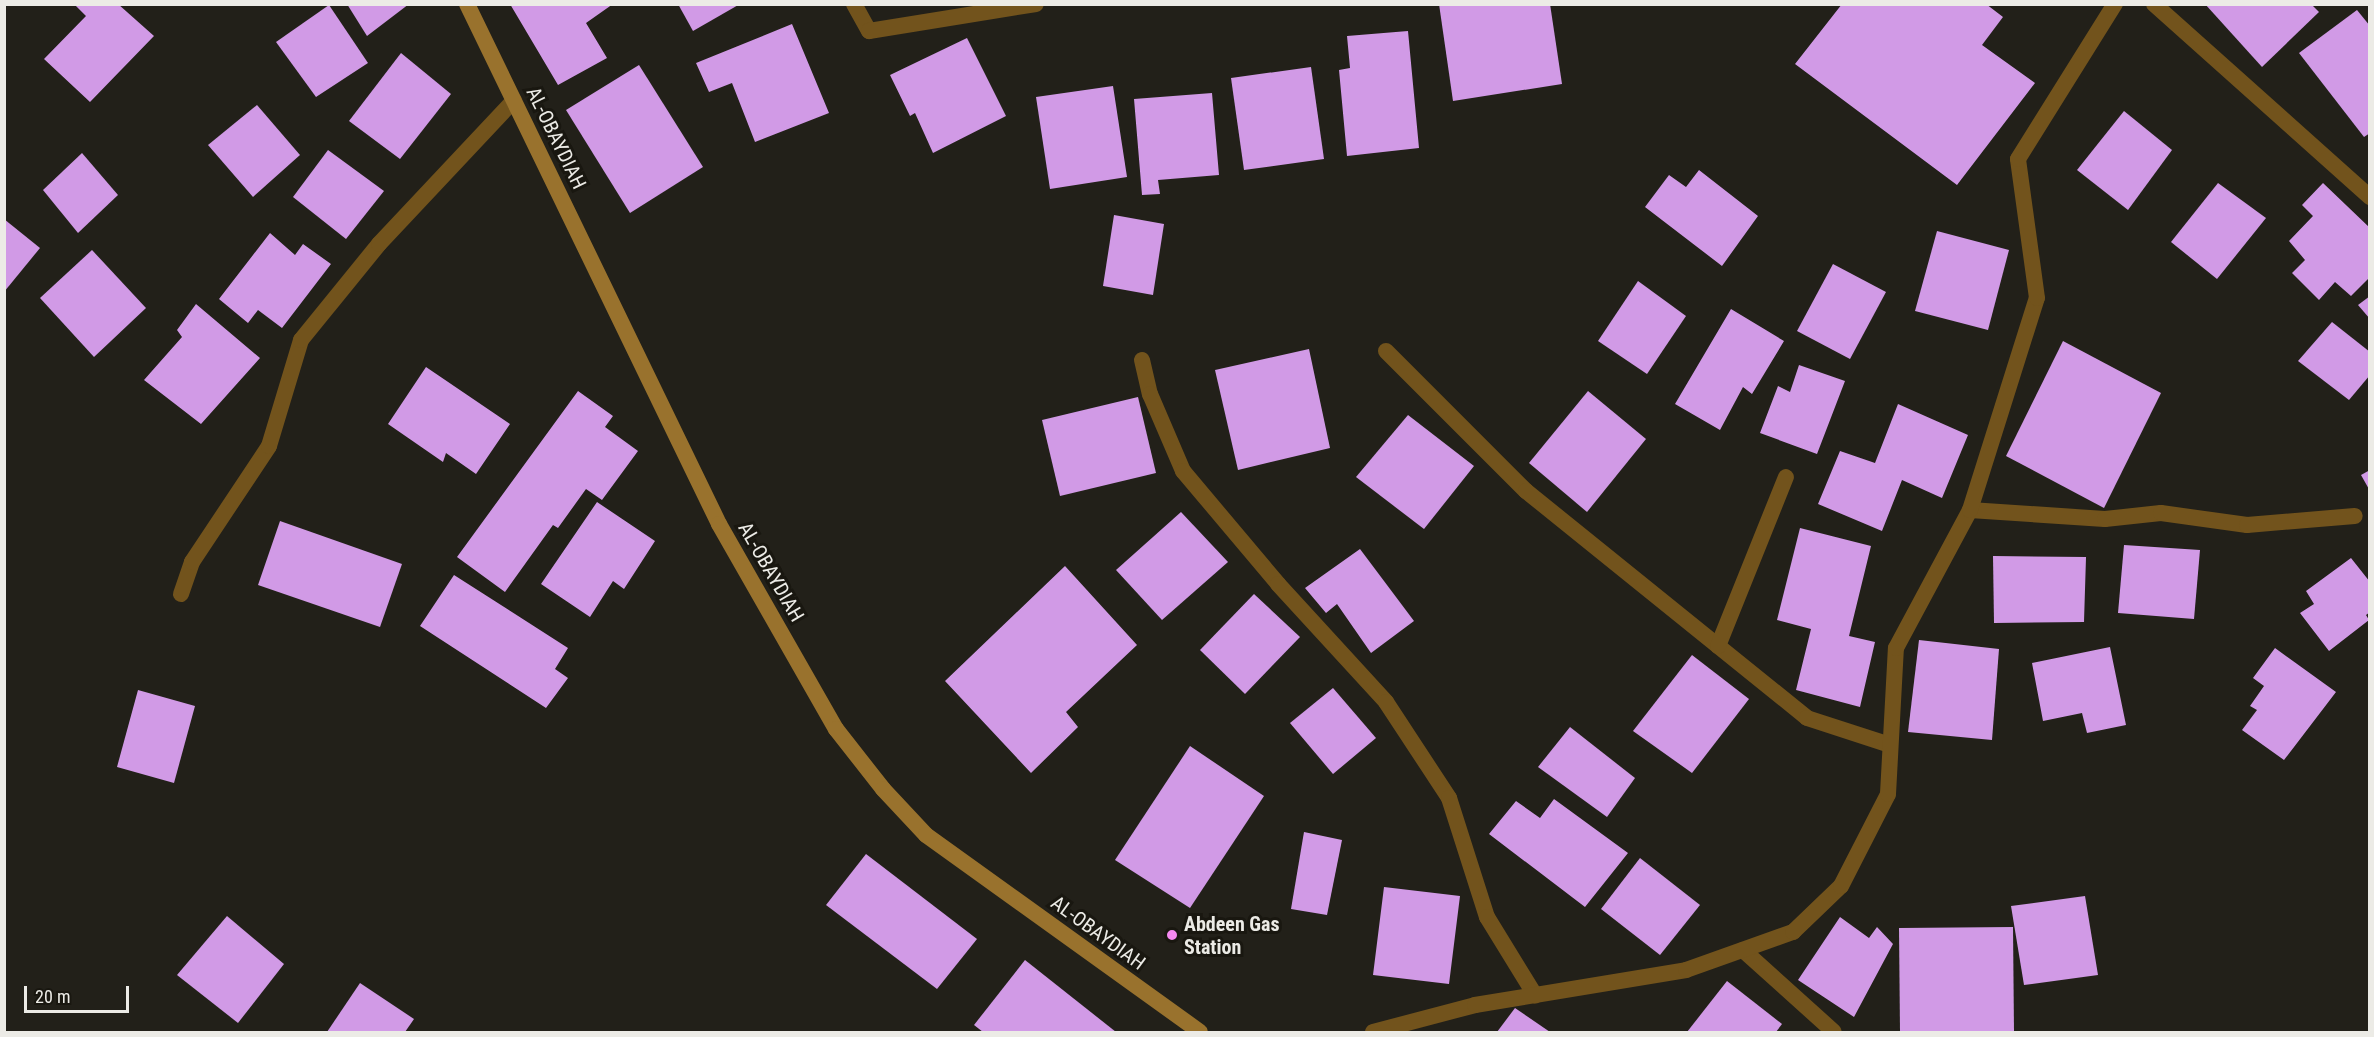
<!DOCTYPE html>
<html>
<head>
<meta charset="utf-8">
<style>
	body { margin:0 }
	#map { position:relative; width:2374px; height:1037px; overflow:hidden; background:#222019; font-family:"Roboto Condensed",sans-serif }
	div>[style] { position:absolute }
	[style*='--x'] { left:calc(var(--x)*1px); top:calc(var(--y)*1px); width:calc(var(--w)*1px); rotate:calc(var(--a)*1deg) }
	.building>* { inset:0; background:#d19ae6 }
	.minor>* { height:16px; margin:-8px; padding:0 8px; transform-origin:8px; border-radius:8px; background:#72531c }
	.secondary>* { height:16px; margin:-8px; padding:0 8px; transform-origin:8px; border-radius:8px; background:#99722d }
	.dots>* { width:16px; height:16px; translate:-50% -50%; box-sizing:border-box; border:3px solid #191710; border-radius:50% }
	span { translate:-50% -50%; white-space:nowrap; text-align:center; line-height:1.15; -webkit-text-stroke:6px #191710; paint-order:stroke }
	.street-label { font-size:20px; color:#ecebe6 }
	.poi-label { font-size:20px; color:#ecebe6; font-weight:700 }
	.left { translate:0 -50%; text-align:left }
	.frame { position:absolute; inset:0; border:6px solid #ecebe6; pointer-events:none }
	.scale { position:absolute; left:24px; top:986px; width:105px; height:27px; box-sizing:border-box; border:3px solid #ecebe6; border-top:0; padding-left:8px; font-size:18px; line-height:21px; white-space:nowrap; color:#ecebe6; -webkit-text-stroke:4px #191710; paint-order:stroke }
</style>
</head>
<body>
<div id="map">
	<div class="building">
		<div style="clip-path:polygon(74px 4px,118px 4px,154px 36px,90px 102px,44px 59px,86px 16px)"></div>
		<div style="clip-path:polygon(347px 4px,409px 4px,367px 36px)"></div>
		<div style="clip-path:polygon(510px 4px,613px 4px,586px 23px,607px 58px,558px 85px)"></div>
		<div style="clip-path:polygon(678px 4px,740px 4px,693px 31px)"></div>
		<div style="clip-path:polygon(1439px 4px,1550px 4px,1562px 84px,1453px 101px)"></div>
		<div style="clip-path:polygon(1842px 4px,1986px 4px,2003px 17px,1982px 45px,2035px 83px,1957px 185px,1795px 64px)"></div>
		<div style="clip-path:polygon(2205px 4px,2311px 4px,2319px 12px,2262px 67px)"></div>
		<div style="clip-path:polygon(329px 5px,368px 63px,316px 97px,276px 42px)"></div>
		<div style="clip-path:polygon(2357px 10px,2370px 26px,2370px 133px,2364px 137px,2299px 53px)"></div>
		<div style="clip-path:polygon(792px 24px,829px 113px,755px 142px,732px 83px,709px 92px,696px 63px)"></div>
		<div style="clip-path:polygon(1408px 31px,1419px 148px,1347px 156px,1339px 70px,1350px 68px,1347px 36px)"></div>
		<div style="clip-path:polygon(967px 38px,1006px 116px,933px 153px,915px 113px,910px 116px,890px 75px)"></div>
		<div style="clip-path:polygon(401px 53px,451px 94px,400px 159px,349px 121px)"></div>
		<div style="clip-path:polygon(639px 65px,703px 167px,630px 213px,566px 110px)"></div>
		<div style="clip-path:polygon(1311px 67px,1324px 159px,1244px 170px,1231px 78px)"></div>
		<div style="clip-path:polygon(1113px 86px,1127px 177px,1050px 189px,1036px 97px)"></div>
		<div style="clip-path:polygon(1212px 93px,1219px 175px,1158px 180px,1160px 194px,1142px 195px,1134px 99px)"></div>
		<div style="clip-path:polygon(257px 105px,300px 155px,253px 197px,208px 145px)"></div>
		<div style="clip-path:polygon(2124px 111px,2172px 150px,2128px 210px,2077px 170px)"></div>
		<div style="clip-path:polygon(328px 150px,384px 191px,346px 239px,293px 197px)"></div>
		<div style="clip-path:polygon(82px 153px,118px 195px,78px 233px,43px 190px)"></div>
		<div style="clip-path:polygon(1699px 170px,1758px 216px,1722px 266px,1645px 207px,1669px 175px,1686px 187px)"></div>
		<div style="clip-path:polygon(2218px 183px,2266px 218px,2217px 279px,2171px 242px)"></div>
		<div style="clip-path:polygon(2323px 183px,2370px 228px,2370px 277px,2351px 296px,2335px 282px,2319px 300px,2292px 273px,2305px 260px,2289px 241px,2313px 216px,2302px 205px)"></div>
		<div style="clip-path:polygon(1114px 215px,1164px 224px,1153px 295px,1103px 286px)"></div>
		<div style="clip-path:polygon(4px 219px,40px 248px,4px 292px)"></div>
		<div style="clip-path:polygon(1937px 231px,2009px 250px,1988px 330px,1915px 311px)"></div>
		<div style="clip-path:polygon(270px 233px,295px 255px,303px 244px,331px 264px,282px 328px,258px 310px,248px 323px,219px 299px)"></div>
		<div style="clip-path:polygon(92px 250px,146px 308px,94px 357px,40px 298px)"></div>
		<div style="clip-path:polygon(1833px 264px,1886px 292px,1850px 359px,1797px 331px)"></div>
		<div style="clip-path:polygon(1638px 281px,1686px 316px,1647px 374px,1598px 341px)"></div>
		<div style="clip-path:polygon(2370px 296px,2370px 319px,2358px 305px)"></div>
		<div style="clip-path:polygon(196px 304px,260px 358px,201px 424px,144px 380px,182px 337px,177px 330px)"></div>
		<div style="clip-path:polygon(1731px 309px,1784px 341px,1752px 394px,1743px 387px,1720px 430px,1675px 404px)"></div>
		<div style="clip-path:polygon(2332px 322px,2370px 352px,2370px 375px,2349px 400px,2298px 361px)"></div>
		<div style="clip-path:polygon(2063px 341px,2161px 393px,2104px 508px,2006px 456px)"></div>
		<div style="clip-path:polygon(1309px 349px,1330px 448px,1238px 470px,1215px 370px)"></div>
		<div style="clip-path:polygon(1799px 365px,1845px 381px,1817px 454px,1760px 433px,1778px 386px,1790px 392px)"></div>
		<div style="clip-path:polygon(426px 367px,510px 424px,476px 474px,446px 453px,443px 462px,388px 424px)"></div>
		<div style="clip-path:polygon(578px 391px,613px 416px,605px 427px,638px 451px,602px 500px,586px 489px,558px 528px,553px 525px,505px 592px,457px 557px)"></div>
		<div style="clip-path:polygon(1588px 391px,1646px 439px,1587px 512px,1529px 463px)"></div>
		<div style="clip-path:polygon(1138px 397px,1156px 473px,1060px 496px,1042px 420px)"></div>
		<div style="clip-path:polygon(1898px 404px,1968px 435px,1942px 498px,1902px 480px,1882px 531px,1818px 504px,1840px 451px,1875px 463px)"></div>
		<div style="clip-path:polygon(1408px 415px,1474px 466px,1424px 529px,1356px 477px)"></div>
		<div style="clip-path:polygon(2370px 470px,2370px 491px,2361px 475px)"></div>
		<div style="clip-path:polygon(597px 502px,655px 541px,624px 589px,613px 581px,590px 617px,541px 584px)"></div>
		<div style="clip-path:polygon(1181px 512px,1228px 562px,1162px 620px,1116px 570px)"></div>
		<div style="clip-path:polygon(280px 521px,402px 564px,380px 627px,258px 585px)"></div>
		<div style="clip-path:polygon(1800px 528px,1871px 546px,1849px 636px,1875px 642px,1860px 707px,1796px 690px,1811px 629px,1777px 620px)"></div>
		<div style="clip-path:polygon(2124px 545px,2200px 550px,2194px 619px,2118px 613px)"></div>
		<div style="clip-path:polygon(1360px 549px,1414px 621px,1371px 653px,1337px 604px,1326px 613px,1305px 588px)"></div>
		<div style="clip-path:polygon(1993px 556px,2086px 557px,2084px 622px,1994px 623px)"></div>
		<div style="clip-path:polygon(2351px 558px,2370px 582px,2370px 612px,2366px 615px,2369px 620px,2329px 651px,2300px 613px,2314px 604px,2306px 591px)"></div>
		<div style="clip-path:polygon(1065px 566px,1137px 645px,1066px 712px,1078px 727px,1031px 773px,945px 681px)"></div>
		<div style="clip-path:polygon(454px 575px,568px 648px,555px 669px,568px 678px,546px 708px,420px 626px)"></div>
		<div style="clip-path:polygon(1254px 594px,1300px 637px,1245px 694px,1200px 650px)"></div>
		<div style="clip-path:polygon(1919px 640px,1999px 649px,1992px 740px,1908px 732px)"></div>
		<div style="clip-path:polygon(2110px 647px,2126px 725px,2087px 733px,2082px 713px,2043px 721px,2032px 663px)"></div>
		<div style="clip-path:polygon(2275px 648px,2336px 692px,2284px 760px,2242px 730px,2257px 710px,2250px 706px,2264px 686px,2253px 678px)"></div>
		<div style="clip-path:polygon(1692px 655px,1749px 699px,1692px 773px,1633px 731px)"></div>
		<div style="clip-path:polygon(1333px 688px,1376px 738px,1333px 774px,1290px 723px)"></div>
		<div style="clip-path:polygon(138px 690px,195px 706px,174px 783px,117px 767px)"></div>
		<div style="clip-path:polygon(1570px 727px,1635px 778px,1607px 817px,1538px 767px)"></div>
		<div style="clip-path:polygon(1190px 746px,1264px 796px,1190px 908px,1115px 860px)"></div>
		<div style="clip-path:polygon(1554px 799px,1628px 853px,1585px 907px,1489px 834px,1516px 801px,1540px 818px)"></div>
		<div style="clip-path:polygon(1304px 832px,1342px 840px,1327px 915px,1291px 909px)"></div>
		<div style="clip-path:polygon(866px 854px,977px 939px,937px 989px,826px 905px)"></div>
		<div style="clip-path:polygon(1640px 858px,1700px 905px,1660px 955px,1601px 909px)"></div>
		<div style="clip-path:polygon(1384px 887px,1460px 896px,1449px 984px,1373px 975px)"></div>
		<div style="clip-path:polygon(2085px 896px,2098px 975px,2024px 985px,2011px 906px)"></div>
		<div style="clip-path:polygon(227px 916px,284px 964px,238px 1023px,177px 975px)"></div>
		<div style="clip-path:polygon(1840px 917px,1869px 938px,1877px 927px,1893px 944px,1854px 1017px,1798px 980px)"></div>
		<div style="clip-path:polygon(2013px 927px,2014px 1032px,1900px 1032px,1899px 928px)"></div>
		<div style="clip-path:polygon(1025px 960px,1116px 1032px,983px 1032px,974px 1025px)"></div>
		<div style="clip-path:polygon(1727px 981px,1782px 1024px,1776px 1032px,1687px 1032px)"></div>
		<div style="clip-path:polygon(360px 983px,414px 1019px,405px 1032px,327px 1032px)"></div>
		<div style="clip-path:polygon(1515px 1008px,1550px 1032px,1497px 1032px)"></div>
	</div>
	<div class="minor">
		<div style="--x:854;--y:4;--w:31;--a:61"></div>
		<div style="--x:869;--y:31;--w:169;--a:-9.2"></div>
		<div style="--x:2154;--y:4;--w:290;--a:41.8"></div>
		<div style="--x:1386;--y:351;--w:198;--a:45"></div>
		<div style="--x:1526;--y:491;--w:361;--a:38.9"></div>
		<div style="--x:1807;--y:718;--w:87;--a:18"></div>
		<div style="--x:1142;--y:360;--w:35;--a:77"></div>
		<div style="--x:1150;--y:394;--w:84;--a:66.8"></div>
		<div style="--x:1183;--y:471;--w:148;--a:49.9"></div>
		<div style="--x:1278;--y:584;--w:160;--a:47.5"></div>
		<div style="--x:1386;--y:702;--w:115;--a:56.7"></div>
		<div style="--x:1449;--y:798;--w:125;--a:72.3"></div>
		<div style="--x:1487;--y:917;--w:92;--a:58.4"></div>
		<div style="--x:1970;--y:510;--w:135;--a:3.8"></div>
		<div style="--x:2105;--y:519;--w:56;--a:-6.1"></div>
		<div style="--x:2161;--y:513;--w:87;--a:7.9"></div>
		<div style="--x:2247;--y:525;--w:108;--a:-4.8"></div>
		<div style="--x:181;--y:594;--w:34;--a:-71"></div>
		<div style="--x:192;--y:562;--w:139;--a:-56.4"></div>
		<div style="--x:269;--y:446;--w:111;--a:-73.2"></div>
		<div style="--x:301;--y:340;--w:124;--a:-50.9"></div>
		<div style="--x:379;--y:244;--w:197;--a:-46.8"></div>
		<div style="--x:1718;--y:646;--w:182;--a:-68.1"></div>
		<div style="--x:1743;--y:950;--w:122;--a:42"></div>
		<div style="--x:1373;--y:1032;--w:106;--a:-14.8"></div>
		<div style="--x:1475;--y:1005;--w:214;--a:-9.4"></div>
		<div style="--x:1686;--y:970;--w:114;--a:-19.6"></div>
		<div style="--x:1793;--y:932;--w:66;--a:-43.8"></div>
		<div style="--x:1841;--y:886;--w:103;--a:-62.9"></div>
		<div style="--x:1888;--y:794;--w:146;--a:-86.9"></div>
		<div style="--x:1896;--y:648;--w:157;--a:-61.8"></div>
		<div style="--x:1970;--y:510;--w:222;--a:-72.5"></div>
		<div style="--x:2037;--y:298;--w:140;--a:-97.8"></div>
		<div style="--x:2018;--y:159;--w:183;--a:-58"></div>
	</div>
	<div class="secondary">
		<div style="--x:467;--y:4;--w:578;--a:64.14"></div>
		<div style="--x:719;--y:524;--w:236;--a:60.3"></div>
		<div style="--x:836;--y:729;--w:76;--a:51.9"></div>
		<div style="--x:883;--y:789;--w:63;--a:46.9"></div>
		<div style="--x:926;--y:835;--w:337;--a:35.7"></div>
	</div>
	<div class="dots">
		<div style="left:1172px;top:935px;background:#f489f0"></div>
	</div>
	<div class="street-label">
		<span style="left:556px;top:138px;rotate:64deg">AL-OBAYDIAH</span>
		<span style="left:771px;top:572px;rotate:60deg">AL-OBAYDIAH</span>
		<span style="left:1098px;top:933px;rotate:36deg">AL-OBAYDIAH</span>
	</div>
	<div class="poi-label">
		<span class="left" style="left:1184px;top:936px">Abdeen Gas<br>Station</span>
	</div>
	<div class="frame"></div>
	<div class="scale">20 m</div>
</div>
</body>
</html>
